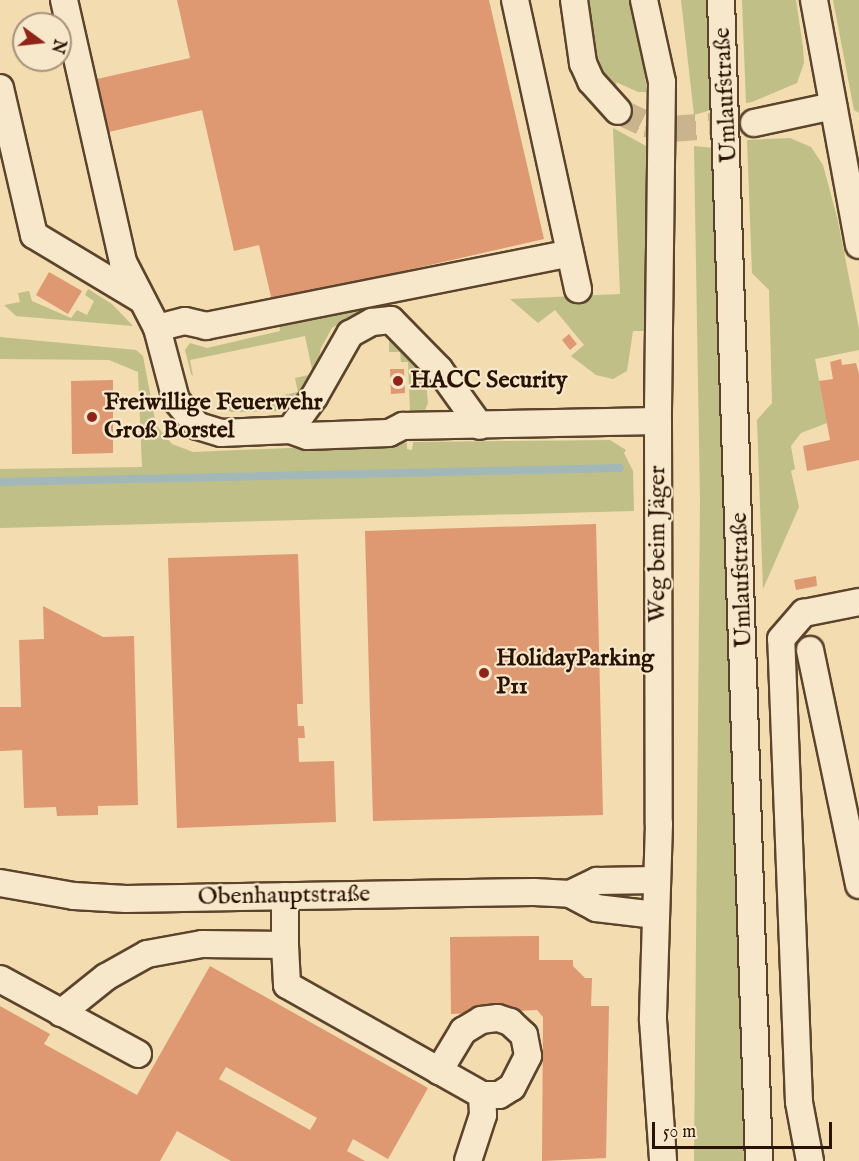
<!DOCTYPE html>
<html>
<head>
<meta charset="utf-8">
<style>
	body { margin:0 }
	#map { position:relative; width:859px; height:1161px; overflow:hidden; background:#f2dcb0; font-family:"IM FELL English",serif }
	div>[style] { position:absolute }
	[style*='--x'] { left:calc(var(--x)*1px); top:calc(var(--y)*1px); width:calc(var(--w)*1px); rotate:calc(var(--a)*1deg) }
	.green>* { inset:0; background:#c0bf87 }
	.stream>* { height:8px; margin:-4px; padding:0 4px; transform-origin:4px; border-radius:4px; background:#a2b8b8 }
	.building>* { inset:0; background:#de9872 }
	.minor-tunnel>* { height:26px; margin-top:-13px; transform-origin:0; background:repeating-linear-gradient(90deg,#cab48d 0 26px,transparent 0 39px) }
	.roads { filter:drop-shadow(2px 0 #5c442c) drop-shadow(-2px 0 #5c442c) drop-shadow(0 2px #5c442c) drop-shadow(0 -2px #5c442c) }
	.minor>* { height:26px; margin:-13px; padding:0 13px; transform-origin:13px; border-radius:13px; background:#f7e8cc }
	.dots>* { width:16px; height:16px; translate:-50% -50%; box-sizing:border-box; border:3px solid #f7e8cc; border-radius:50% }
	span { translate:-50% -50%; white-space:nowrap; text-align:center; line-height:1.15; -webkit-text-stroke:4.5px #f7e8cc; paint-order:stroke }
	.street-label { font-size:24px; color:#2a1200 }
	.poi-label { font-size:24px; color:#2a1200; font-weight:700 }
	.left { translate:0 -50%; text-align:left }
	.north { position:absolute; left:12px; top:12px; width:60px; height:60px; box-sizing:border-box; background:#f7e8cc; border:2px solid #a5927a; border-radius:50%; rotate:105deg; font-size:16px; font-weight:700; line-height:24px; text-align:center; color:#2a1200 }
	.north::after { content:''; display:block; margin:auto; width:21px; height:27px; background:#8f2418; clip-path:polygon(50% 0,100% 100%,50% 72%,0 100%) }
	.scale { position:absolute; left:652px; top:1122px; width:180px; height:27px; box-sizing:border-box; border:3px solid #2a1200; border-top:0; padding-left:8px; font-size:18px; line-height:21px; white-space:nowrap; color:#2a1200; -webkit-text-stroke:4px #f7e8cc; paint-order:stroke }
</style>
</head>
<body>
<div id="map">
	<div class="green">
		<div style="clip-path:polygon(589px 0,635px 0,649px 107px,646px 92px,638px 92px,616px 82px,617px 87px,605px 74px,592px 43px)"></div>
		<div style="clip-path:polygon(681px 0,706px 0,711px 110px,694px 115px)"></div>
		<div style="clip-path:polygon(742px 0,796px 0,803px 47px,804px 63px,797px 83px,752px 102px,746px 103px)"></div>
		<div style="clip-path:polygon(833px 0,859px 0,859px 113px,854px 110px)"></div>
		<div style="clip-path:polygon(613px 128px,648px 147px,644px 331px,633px 331px,627px 371px,613px 379px,596px 375px,571px 356px,584px 345px,555px 310px,538px 323px,510px 299px,620px 294px)"></div>
		<div style="clip-path:polygon(790px 138px,811px 147px,823px 165px,838px 221px,859px 329px,859px 350px,815px 359px,827px 423px,801px 433px,791px 446px,795px 469px,791px 471px,799px 507px,763px 589px,757px 420px,772px 403px,769px 290px,752px 273px,747px 140px)"></div>
		<div style="clip-path:polygon(694px 146px,714px 148px,744px 1161px,694px 1161px,700px 501px)"></div>
		<div style="clip-path:polygon(88px 289px,112px 304px,133px 326px,16px 316px,4px 305px,20px 302px,18px 293px,29px 291px,32px 301px,71px 318px,77px 310px,87px 315px,94px 301px,85px 295px)"></div>
		<div style="clip-path:polygon(377px 305px,377px 309px,351px 316px,332px 328px,321px 348px,315px 375px,299px 399px,281px 411px,231px 412px,220px 405px,217px 397px,224px 392px,227px 407px,298px 392px,295px 378px,313px 374px,305px 336px,190px 360px,193px 376px,191px 374px,185px 350px,190px 343px,207px 348px,280px 331px,279px 322px,354px 306px)"></div>
		<div style="clip-path:polygon(0 337px,136px 350px,143px 356px,156px 425px,172px 444px,193px 452px,407px 443px,407px 449px,412px 450px,413px 442px,610px 440px,626px 450px,624px 453px,633px 471px,634px 511px,0 528px,0 469px,142px 467px,138px 372px,109px 360px,0 359px)"></div>
		<div style="clip-path:polygon(389px 340px,425px 373px,428px 403px,425px 410px,410px 411px,408px 362px,401px 362px,400px 352px,389px 352px)"></div>
	</div>
	<div class="stream">
		<div style="--x:0;--y:482;--w:620;--a:-1.29"></div>
	</div>
	<div class="building">
		<div style="clip-path:polygon(177px 0,489px 0,544px 239px,272px 301px,259px 245px,234px 251px,202px 110px,109px 132px,97px 79px,190px 58px)"></div>
		<div style="clip-path:polygon(49px 272px,82px 291px,68px 314px,36px 295px)"></div>
		<div style="clip-path:polygon(569px 334px,577px 344px,570px 350px,562px 340px)"></div>
		<div style="clip-path:polygon(841px 359px,842px 365px,856px 363px,859px 374px,859px 460px,807px 471px,803px 446px,830px 440px,819px 381px,833px 379px,830px 362px)"></div>
		<div style="clip-path:polygon(390px 369px,404px 369px,405px 393px,391px 394px)"></div>
		<div style="clip-path:polygon(113px 380px,113px 453px,72px 454px,71px 381px)"></div>
		<div style="clip-path:polygon(596px 524px,603px 815px,373px 821px,365px 531px)"></div>
		<div style="clip-path:polygon(298px 554px,303px 704px,297px 704px,298px 726px,304px 726px,305px 738px,298px 738px,299px 762px,334px 761px,336px 822px,177px 828px,168px 558px)"></div>
		<div style="clip-path:polygon(816px 576px,817px 586px,796px 590px,794px 580px)"></div>
		<div style="clip-path:polygon(43px 606px,103px 637px,134px 636px,138px 805px,98px 806px,98px 815px,57px 816px,56px 807px,24px 808px,22px 750px,0 751px,0 707px,21px 707px,19px 640px,44px 639px)"></div>
		<div style="clip-path:polygon(539px 936px,539px 960px,573px 960px,573px 966px,585px 978px,592px 978px,591px 1006px,609px 1006px,606px 1158px,542px 1161px,543px 1017px,537px 1010px,451px 1014px,450px 937px)"></div>
		<div style="clip-path:polygon(evenodd,210px 966px,428px 1088px,388px 1159px,353px 1139px,347px 1151px,365px 1161px,231px 1161px,177px 1131px,160px 1161px,0 1161px,0 1006px,50px 1034px,44px 1044px,137px 1095px,210px 966px,226px 1067px,317px 1118px,310px 1130px,219px 1079px,226px 1067px)"></div>
	</div>
	<div class="minor-tunnel">
		<div style="--x:618;--y:111;--w:31;--a:25"></div>
		<div style="--x:646;--y:124;--w:25;--a:12"></div>
		<div style="--x:670;--y:129;--w:84;--a:-4.1"></div>
	</div>
	<div class="roads">
		<div class="minor">
			<div style="--x:64;--y:0;--w:269;--a:77.3"></div>
			<div style="--x:123;--y:262;--w:74;--a:62.7"></div>
			<div style="--x:157;--y:328;--w:74;--a:75.2"></div>
			<div style="--x:176;--y:400;--w:34;--a:50"></div>
			<div style="--x:198;--y:426;--w:24;--a:17"></div>
			<div style="--x:221;--y:433;--w:69;--a:-2.5"></div>
			<div style="--x:290;--y:430;--w:18;--a:19"></div>
			<div style="--x:307;--y:436;--w:82;--a:-2.1"></div>
			<div style="--x:389;--y:433;--w:16;--a:-27"></div>
			<div style="--x:403;--y:426;--w:255;--a:-1.1"></div>
			<div style="--x:515;--y:0;--w:296;--a:77.7"></div>
			<div style="--x:574;--y:0;--w:64;--a:81.9"></div>
			<div style="--x:583;--y:63;--w:20;--a:66"></div>
			<div style="--x:591;--y:81;--w:40;--a:48"></div>
			<div style="--x:644;--y:0;--w:84;--a:77.6"></div>
			<div style="--x:662;--y:82;--w:339;--a:90.7"></div>
			<div style="--x:658;--y:421;--w:403;--a:89.9"></div>
			<div style="--x:659;--y:824;--w:196;--a:91.8"></div>
			<div style="--x:653;--y:1020;--w:141;--a:85.9"></div>
			<div style="--x:721;--y:0;--w:1162;--a:88.13"></div>
			<div style="--x:814;--y:0;--w:249;--a:79.6"></div>
			<div style="--x:0;--y:88;--w:151;--a:77"></div>
			<div style="--x:34;--y:235;--w:126;--a:31"></div>
			<div style="--x:754;--y:123;--w:81;--a:-12.1"></div>
			<div style="--x:157;--y:328;--w:29;--a:-14"></div>
			<div style="--x:185;--y:321;--w:22;--a:13"></div>
			<div style="--x:206;--y:326;--w:371;--a:-11.3"></div>
			<div style="--x:290;--y:430;--w:41;--a:-54"></div>
			<div style="--x:314;--y:397;--w:73;--a:-60.3"></div>
			<div style="--x:350;--y:334;--w:25;--a:-29"></div>
			<div style="--x:372;--y:322;--w:19;--a:-6"></div>
			<div style="--x:391;--y:320;--w:69;--a:45.6"></div>
			<div style="--x:439;--y:369;--w:70;--a:54.3"></div>
			<div style="--x:810;--y:650;--w:240;--a:78.2"></div>
			<div style="--x:0;--y:883;--w:75;--a:10"></div>
			<div style="--x:74;--y:896;--w:52;--a:3.3"></div>
			<div style="--x:126;--y:899;--w:408;--a:-1"></div>
			<div style="--x:534;--y:892;--w:36;--a:3"></div>
			<div style="--x:570;--y:894;--w:30;--a:28"></div>
			<div style="--x:596;--y:908;--w:60;--a:6.7"></div>
			<div style="--x:570;--y:894;--w:30;--a:-26"></div>
			<div style="--x:597;--y:881;--w:60;--a:-1"></div>
			<div style="--x:285;--y:945;--w:40;--a:87.1"></div>
			<div style="--x:287;--y:985;--w:224;--a:29.4"></div>
			<div style="--x:482;--y:1095;--w:20;--a:87"></div>
			<div style="--x:483;--y:1115;--w:48;--a:108.1"></div>
			<div style="--x:0;--y:979;--w:157;--a:28.5"></div>
			<div style="--x:61;--y:1013;--w:58;--a:-38.7"></div>
			<div style="--x:106;--y:977;--w:47;--a:-29.3"></div>
			<div style="--x:147;--y:954;--w:56;--a:-10.3"></div>
			<div style="--x:202;--y:944;--w:83;--a:0.7"></div>
			<div style="--x:285;--y:945;--w:49;--a:-90"></div>
			<div style="--x:439;--y:1071;--w:47;--a:-59"></div>
			<div style="--x:463;--y:1031;--w:21;--a:-31"></div>
			<div style="--x:481;--y:1020;--w:17;--a:-7"></div>
			<div style="--x:498;--y:1018;--w:13;--a:18"></div>
			<div style="--x:510;--y:1022;--w:19;--a:43"></div>
			<div style="--x:524;--y:1035;--w:21;--a:79"></div>
			<div style="--x:528;--y:1056;--w:35;--a:117"></div>
			<div style="--x:512;--y:1087;--w:15;--a:148"></div>
			<div style="--x:499;--y:1095;--w:17;--a:180"></div>
			<div style="--x:810;--y:1161;--w:60;--a:-100.6"></div>
			<div style="--x:799;--y:1102;--w:463;--a:-92.2"></div>
			<div style="--x:781;--y:639;--w:35;--a:-49"></div>
			<div style="--x:804;--y:613;--w:56;--a:-11.3"></div>
		</div>
	</div>
	<div class="dots">
		<div style="left:398px;top:381px;background:#8f2418"></div>
		<div style="left:92px;top:417px;background:#8f2418"></div>
		<div style="left:484px;top:673px;background:#8f2418"></div>
	</div>
	<div class="street-label">
		<span style="left:726px;top:95px;rotate:-93deg">Umlaufstraße</span>
		<span style="left:658px;top:544px;rotate:-90deg">Weg beim Jäger</span>
		<span style="left:742px;top:580px;rotate:-92deg">Umlaufstraße</span>
		<span style="left:284px;top:896px;rotate:-1deg">Obenhauptstraße</span>
	</div>
	<div class="poi-label">
		<span class="left" style="left:410px;top:381px">HACC Security</span>
		<span class="left" style="left:104px;top:417px">Freiwillige Feuerwehr<br>Groß Borstel</span>
		<span class="left" style="left:496px;top:673px">HolidayParking<br>P11</span>
	</div>
	<div class="north">N</div>
	<div class="scale">50 m</div>
</div>
</body>
</html>
